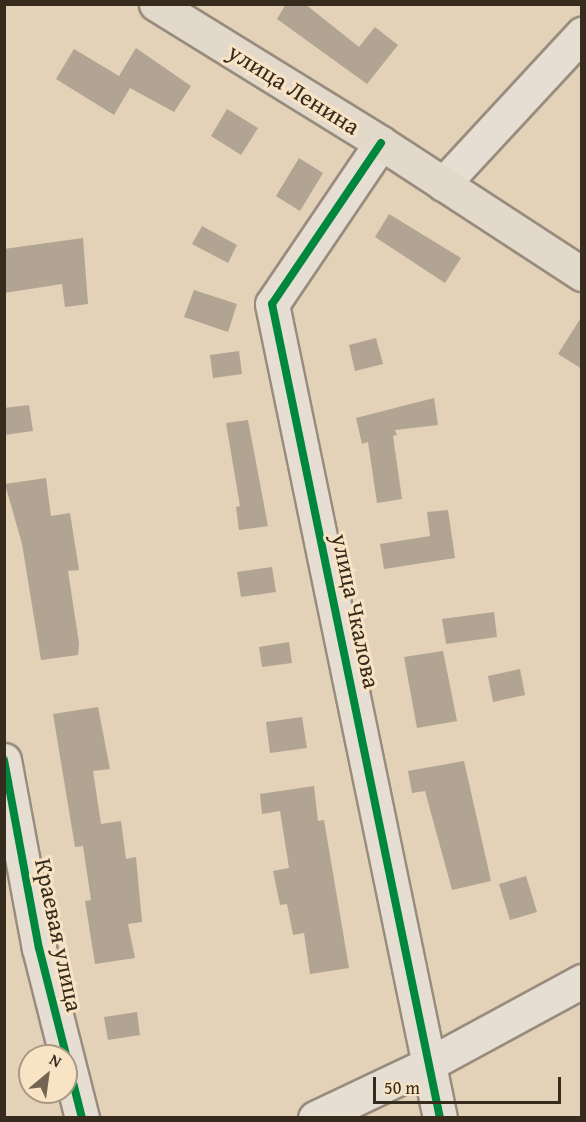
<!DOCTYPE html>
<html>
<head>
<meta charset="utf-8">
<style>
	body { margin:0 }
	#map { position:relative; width:586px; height:1122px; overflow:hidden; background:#e3d1b8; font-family:"Gentium Book Plus",serif }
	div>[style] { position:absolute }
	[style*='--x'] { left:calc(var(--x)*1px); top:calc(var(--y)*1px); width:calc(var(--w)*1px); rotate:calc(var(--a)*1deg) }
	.building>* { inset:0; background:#b1a493 }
	.roads { filter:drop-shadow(2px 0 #978c7d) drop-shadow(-2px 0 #978c7d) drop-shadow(0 2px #978c7d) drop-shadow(0 -2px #978c7d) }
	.minor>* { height:33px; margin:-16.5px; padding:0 16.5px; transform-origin:16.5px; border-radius:16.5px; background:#e6ded2 }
	.major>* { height:33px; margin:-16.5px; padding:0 16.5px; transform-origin:16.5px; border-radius:16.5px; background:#e3d9ca }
	.cycleway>* { height:8px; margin:-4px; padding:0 4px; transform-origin:4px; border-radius:4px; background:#00873e }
	span { translate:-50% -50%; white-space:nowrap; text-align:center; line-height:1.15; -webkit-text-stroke:6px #f8e3c5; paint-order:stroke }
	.street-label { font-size:24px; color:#362b1d }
	.frame { position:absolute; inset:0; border:6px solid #362b1d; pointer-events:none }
	.north { position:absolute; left:18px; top:1044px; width:60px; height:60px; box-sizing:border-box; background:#f8e3c5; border:2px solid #aa9982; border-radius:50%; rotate:29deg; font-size:16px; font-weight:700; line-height:24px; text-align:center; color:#362b1d }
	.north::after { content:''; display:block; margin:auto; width:21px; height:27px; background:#736553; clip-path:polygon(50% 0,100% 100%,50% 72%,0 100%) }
	.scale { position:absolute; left:373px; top:1077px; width:188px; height:27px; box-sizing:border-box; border:3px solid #362b1d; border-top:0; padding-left:8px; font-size:18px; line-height:21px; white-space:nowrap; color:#362b1d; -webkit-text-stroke:4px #f8e3c5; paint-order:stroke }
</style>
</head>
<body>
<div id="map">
	<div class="building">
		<div style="clip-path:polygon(286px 4px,305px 4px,359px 47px,375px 27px,398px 45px,367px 84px,277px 19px)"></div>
		<div style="clip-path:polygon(136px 48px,191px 86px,174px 112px,130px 88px,114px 115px,56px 79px,74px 49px,119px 76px)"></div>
		<div style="clip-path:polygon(227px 109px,258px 128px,241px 155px,211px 136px)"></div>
		<div style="clip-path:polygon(299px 158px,323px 173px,300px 211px,276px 196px)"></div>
		<div style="clip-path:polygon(389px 214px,461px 258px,445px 283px,375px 237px)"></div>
		<div style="clip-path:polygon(202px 226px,237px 245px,228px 263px,192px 244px)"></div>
		<div style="clip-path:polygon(83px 238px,88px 304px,65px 307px,62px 284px,4px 293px,4px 249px)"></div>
		<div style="clip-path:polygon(194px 290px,237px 304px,228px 332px,184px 317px)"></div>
		<div style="clip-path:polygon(582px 316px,582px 369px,558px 354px)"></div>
		<div style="clip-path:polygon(376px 338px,383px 364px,355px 371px,349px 345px)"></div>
		<div style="clip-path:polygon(239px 351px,242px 374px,213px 378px,210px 355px)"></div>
		<div style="clip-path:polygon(434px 398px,438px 425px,395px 430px,397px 435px,393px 436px,402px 499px,377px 503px,368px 442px,362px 444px,356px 418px)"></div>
		<div style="clip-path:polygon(29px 405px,33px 431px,4px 435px,4px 408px)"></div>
		<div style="clip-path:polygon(248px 420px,268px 526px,239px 530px,236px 507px,240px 506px,226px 423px)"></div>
		<div style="clip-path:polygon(46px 478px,51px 516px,70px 513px,79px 570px,68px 571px,79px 643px,78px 655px,41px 660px,22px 544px,5px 484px)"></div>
		<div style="clip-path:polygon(448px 510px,455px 558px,384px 569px,380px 544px,430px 536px,427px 512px)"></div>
		<div style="clip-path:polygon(272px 567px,276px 592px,241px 597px,237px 572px)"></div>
		<div style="clip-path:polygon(494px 612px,497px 637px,446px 644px,442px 619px)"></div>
		<div style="clip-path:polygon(289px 642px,292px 663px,262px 667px,259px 647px)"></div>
		<div style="clip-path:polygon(443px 651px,457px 721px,417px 728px,404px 657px)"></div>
		<div style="clip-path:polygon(520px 669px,525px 695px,493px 702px,488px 676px)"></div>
		<div style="clip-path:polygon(98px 707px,110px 769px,93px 771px,101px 824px,121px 821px,126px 859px,136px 857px,142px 922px,128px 924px,135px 958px,95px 964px,85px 901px,91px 900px,83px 846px,75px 847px,53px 714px)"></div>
		<div style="clip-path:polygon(302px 717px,307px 748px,270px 753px,266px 722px)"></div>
		<div style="clip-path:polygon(464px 761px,491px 881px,452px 890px,425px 791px,412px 793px,408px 771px)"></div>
		<div style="clip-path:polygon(314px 786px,318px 821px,324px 820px,349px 968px,310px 974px,304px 933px,293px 935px,287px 904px,280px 905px,273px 871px,289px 868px,280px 811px,262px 814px,260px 794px)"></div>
		<div style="clip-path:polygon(526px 876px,537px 912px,510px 920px,499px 884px)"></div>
		<div style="clip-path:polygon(137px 1012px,140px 1035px,108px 1040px,104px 1017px)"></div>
	</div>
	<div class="roads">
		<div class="minor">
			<div style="--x:381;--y:143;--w:194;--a:124.1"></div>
			<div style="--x:272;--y:304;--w:831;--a:78.34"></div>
			<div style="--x:443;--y:184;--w:205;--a:-47.2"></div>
			<div style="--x:4;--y:760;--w:191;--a:79.5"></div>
			<div style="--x:39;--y:948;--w:175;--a:75.8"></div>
			<div style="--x:315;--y:1118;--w:128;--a:-25.4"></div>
			<div style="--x:431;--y:1063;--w:172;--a:-28.5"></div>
		</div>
		<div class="major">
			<div style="--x:156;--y:4;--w:264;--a:31.7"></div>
			<div style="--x:381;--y:143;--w:240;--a:33.1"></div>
		</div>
	</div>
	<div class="cycleway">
		<div style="--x:381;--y:143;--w:194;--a:124.1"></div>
		<div style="--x:272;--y:304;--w:831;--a:78.34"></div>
		<div style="--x:4;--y:760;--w:191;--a:79.5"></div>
		<div style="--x:39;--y:948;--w:175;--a:75.8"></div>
	</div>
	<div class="street-label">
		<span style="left:294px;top:89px;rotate:32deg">улица Ленина</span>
		<span style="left:356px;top:611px;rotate:78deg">улица Чкалова</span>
		<span style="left:59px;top:935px;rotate:78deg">Краевая улица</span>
	</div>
	<div class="frame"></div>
	<div class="north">N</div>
	<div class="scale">50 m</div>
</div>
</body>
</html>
